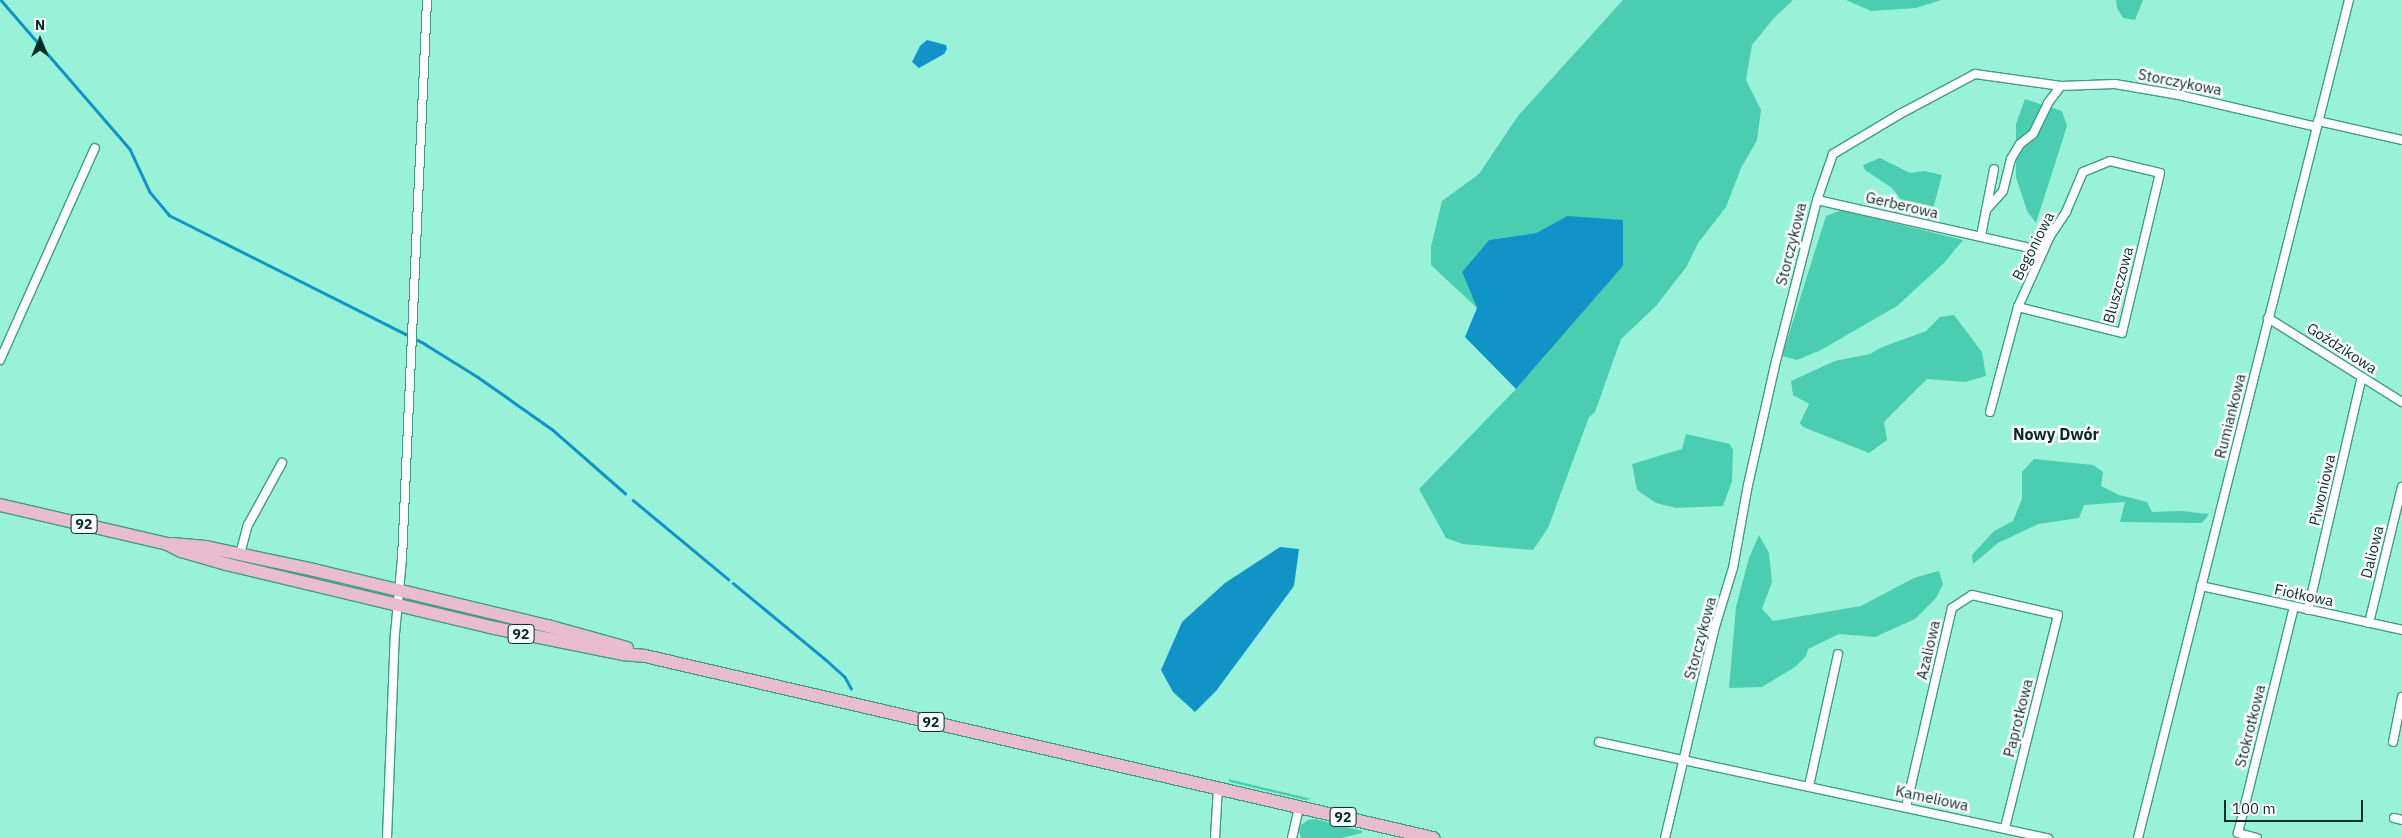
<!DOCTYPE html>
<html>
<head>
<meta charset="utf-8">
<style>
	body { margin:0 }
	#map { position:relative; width:2402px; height:838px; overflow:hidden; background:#97f2d8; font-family:"IBM Plex Sans",sans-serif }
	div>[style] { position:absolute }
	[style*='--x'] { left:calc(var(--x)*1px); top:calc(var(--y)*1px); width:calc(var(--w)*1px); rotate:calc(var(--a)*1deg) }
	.green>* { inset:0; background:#4aceaf }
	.water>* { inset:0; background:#1293c8 }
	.stream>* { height:2.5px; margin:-1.25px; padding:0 1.25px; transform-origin:1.25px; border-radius:1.25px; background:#1293c8 }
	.roads { filter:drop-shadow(1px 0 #409c85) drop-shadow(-1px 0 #409c85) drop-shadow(0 1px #409c85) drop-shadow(0 -1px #409c85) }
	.street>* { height:8px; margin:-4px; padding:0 4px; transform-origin:4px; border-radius:4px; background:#fff }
	.primary>* { height:12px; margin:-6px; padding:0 6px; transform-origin:6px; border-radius:6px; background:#e9bcce }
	span { translate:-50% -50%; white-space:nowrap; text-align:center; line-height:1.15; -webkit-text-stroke:5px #fefefe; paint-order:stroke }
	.shield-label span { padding:1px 4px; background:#fefefe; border:1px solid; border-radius:4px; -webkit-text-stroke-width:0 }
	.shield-label { font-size:14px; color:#042d24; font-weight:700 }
	.street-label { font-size:15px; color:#042d24 }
	.neighbourhood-label { font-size:16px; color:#042d24; font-weight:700 }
	.north { position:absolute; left:15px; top:15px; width:50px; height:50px; -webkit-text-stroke:4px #fefefe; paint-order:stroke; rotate:0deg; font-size:14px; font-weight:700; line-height:20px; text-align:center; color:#042d24 }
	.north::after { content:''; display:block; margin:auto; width:18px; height:22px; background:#042d24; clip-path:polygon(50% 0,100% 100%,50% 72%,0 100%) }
	.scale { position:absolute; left:2224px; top:800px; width:139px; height:22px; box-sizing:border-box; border:2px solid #042d24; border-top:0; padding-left:6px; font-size:15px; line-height:18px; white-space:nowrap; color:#042d24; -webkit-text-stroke:4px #fefefe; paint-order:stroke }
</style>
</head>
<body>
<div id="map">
	<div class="green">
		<div style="clip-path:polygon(1623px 0,1793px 0,1774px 18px,1752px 45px,1746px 80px,1761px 110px,1757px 140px,1741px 168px,1726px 207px,1698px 243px,1687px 266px,1656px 306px,1621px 339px,1595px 412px,1589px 417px,1548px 528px,1533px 550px,1463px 544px,1446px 538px,1419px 489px,1516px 389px,1623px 266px,1567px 216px,1536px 233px,1489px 240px,1462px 272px,1477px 308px,1431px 265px,1431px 247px,1442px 201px,1479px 174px,1518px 116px)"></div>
		<div style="clip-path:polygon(1846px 0,1941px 0,1916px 8px,1871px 11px)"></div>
		<div style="clip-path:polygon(2116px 0,2143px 0,2135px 20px,2123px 18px,2117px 8px)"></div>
		<div style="clip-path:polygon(2025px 99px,2062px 111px,2067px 126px,2036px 223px,2027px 211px,2016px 177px,2016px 124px)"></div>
		<div style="clip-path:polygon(1880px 158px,1910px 173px,1924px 171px,1942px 175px,1930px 220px,1898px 208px,1902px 201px,1892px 188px,1865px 170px,1863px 165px)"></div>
		<div style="clip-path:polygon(1839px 211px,1845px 211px,1963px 240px,1944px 263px,1897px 306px,1821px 350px,1797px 360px,1782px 356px,1826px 216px)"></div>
		<div style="clip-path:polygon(1954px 315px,1982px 352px,1986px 376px,1965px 382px,1927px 379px,1884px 422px,1887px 440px,1869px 453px,1803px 427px,1800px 423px,1809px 404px,1793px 395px,1791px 381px,1835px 361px,1870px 354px,1880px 348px,1926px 331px,1940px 317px)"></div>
		<div style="clip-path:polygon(1686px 434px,1730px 444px,1733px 450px,1732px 481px,1723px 506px,1676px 508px,1656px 503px,1637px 490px,1632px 464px,1682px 449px)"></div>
		<div style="clip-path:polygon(2034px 459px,2093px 465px,2103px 472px,2101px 486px,2119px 495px,2147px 502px,2152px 512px,2181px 511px,2209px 514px,2202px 523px,2120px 522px,2125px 502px,2084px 505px,2079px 518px,2038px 524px,1998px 543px,1973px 564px,1972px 555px,1994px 531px,2013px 521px,2022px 499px,2022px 472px)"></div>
		<div style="clip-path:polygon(1759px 535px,1769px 553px,1772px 582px,1762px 609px,1773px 621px,1861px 606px,1914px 578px,1939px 571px,1943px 584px,1936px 598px,1915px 619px,1875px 637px,1839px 634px,1808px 649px,1806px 656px,1795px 667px,1762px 687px,1729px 688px,1736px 607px,1749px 558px)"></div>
		<div style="clip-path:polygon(1228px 779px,1312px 799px,1305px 800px,1230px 782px)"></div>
		<div style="clip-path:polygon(1315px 819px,1362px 831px,1362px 833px,1341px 838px,1301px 838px,1299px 830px,1301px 825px,1308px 820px)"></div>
	</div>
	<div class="water">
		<div style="clip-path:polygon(927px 40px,946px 45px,947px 49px,944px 54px,919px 68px,912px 62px,920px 46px)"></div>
		<div style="clip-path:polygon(1567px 216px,1623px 220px,1623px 266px,1516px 389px,1465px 337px,1477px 308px,1462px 272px,1489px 240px,1536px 233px)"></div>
		<div style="clip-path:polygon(1280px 547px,1299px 549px,1294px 586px,1216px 691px,1195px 712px,1173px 692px,1161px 670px,1182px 622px,1225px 583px)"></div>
	</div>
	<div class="stream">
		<div style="--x:1;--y:0;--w:197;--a:49.1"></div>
		<div style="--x:130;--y:149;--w:47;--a:65.1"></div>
		<div style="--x:150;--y:192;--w:30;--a:50"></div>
		<div style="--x:169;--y:215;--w:287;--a:26.7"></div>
		<div style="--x:425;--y:344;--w:62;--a:31.9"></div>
		<div style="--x:478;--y:377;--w:92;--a:35.2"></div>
		<div style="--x:553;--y:430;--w:96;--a:41.2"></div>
		<div style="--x:633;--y:500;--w:124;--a:39.7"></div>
		<div style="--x:733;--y:583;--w:118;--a:39.5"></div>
		<div style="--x:824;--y:658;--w:28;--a:42"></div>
		<div style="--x:845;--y:677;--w:13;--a:61"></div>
	</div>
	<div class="roads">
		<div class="street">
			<div style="--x:2318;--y:121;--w:86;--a:12.7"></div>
			<div style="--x:1817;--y:200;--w:232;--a:12.7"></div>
			<div style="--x:1986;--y:210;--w:25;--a:-48"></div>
			<div style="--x:2003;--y:191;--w:33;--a:-76"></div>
			<div style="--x:2011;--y:159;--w:17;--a:-59"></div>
			<div style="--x:2020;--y:144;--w:16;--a:-38"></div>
			<div style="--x:2033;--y:134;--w:34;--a:-64"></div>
			<div style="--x:2048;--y:103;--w:21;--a:-53"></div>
			<div style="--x:1981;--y:236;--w:68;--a:-79"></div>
			<div style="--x:2268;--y:318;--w:158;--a:32.1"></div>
			<div style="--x:0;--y:360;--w:232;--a:-65.9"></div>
			<div style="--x:1990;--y:412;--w:109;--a:-75.1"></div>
			<div style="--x:2018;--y:307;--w:78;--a:-65.7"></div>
			<div style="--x:2050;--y:236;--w:29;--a:-56"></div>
			<div style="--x:2066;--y:212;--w:43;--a:-67"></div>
			<div style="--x:2083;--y:172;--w:29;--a:-22"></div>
			<div style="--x:2110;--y:161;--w:51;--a:13.5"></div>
			<div style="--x:2160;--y:173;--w:164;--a:103.4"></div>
			<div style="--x:2122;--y:333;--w:107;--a:-166"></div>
			<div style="--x:240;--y:554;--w:30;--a:-75"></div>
			<div style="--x:248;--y:525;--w:71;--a:-61.3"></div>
			<div style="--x:2201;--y:586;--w:206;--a:12.3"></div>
			<div style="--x:2308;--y:610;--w:239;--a:-77"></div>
			<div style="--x:2369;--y:623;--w:140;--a:-76.4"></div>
			<div style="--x:1599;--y:742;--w:459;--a:12.1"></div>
			<div style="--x:2393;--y:742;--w:46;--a:-78.7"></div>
			<div style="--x:1809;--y:786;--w:135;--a:-77.6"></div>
			<div style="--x:1906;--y:807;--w:204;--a:-77"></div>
			<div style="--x:1952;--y:608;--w:24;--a:-33"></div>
			<div style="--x:1972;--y:595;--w:88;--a:13.1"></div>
			<div style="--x:2058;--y:615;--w:219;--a:104"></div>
			<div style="--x:2394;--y:818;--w:8;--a:14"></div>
			<div style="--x:387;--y:838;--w:204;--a:-87.8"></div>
			<div style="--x:395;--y:634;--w:75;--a:-84.7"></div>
			<div style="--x:402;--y:559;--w:560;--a:-87.44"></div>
			<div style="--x:1215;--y:838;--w:50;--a:-86.6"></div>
			<div style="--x:1292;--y:838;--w:32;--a:-77"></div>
			<div style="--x:1665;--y:838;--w:214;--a:-76.7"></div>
			<div style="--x:1714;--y:630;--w:65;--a:-73"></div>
			<div style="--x:1733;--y:568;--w:84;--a:-79.8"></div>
			<div style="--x:1748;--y:485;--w:127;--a:-77.3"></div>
			<div style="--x:1776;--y:361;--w:166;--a:-75.7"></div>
			<div style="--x:1817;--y:200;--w:49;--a:-70.8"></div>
			<div style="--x:1833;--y:154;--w:78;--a:-30.8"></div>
			<div style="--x:1900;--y:114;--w:85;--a:-28.1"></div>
			<div style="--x:1975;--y:74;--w:87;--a:7.9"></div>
			<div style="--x:2061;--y:86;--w:54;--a:-2.1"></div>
			<div style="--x:2115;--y:84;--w:65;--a:9.8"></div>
			<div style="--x:2179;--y:95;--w:141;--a:13.1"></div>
			<div style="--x:2138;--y:838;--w:864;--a:-75.87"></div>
			<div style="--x:2257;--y:838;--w:20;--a:-165"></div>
			<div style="--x:2238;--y:833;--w:233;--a:-76.1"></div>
		</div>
		<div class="primary">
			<div style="--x:0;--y:505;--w:171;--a:13.1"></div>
			<div style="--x:167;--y:544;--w:16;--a:27"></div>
			<div style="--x:181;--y:551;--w:47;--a:16.1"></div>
			<div style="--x:226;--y:564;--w:271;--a:13.4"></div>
			<div style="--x:490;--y:627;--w:136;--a:11.5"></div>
			<div style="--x:623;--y:654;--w:22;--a:5"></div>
			<div style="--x:645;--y:656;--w:809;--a:13.01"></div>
			<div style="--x:172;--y:544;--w:34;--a:5"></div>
			<div style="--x:206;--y:547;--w:110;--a:12"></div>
			<div style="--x:314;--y:570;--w:241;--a:13.5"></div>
			<div style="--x:548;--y:626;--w:82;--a:15.6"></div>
		</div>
	</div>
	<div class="shield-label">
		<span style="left:84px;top:524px">92</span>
		<span style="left:521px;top:634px">92</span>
		<span style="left:931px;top:722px">92</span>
		<span style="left:1343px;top:817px">92</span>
	</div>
	<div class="street-label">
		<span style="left:2180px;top:82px;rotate:11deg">Storczykowa</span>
		<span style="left:1902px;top:205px;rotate:13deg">Gerberowa</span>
		<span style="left:1791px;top:244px;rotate:-76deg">Storczykowa</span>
		<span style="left:2033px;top:246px;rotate:-63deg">Begoniowa</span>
		<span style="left:2118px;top:285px;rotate:-75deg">Bluszczowa</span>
		<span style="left:2342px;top:348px;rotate:33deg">Goździkowa</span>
		<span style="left:2230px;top:416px;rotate:-76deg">Rumiankowa</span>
		<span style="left:2322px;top:490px;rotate:-77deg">Piwoniowa</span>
		<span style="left:2372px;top:552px;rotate:-76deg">Daliowa</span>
		<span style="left:2304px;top:595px;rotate:12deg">Fiołkowa</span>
		<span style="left:1700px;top:638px;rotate:-75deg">Storczykowa</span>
		<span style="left:1928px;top:650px;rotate:-77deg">Azaliowa</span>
		<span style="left:2018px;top:718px;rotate:-76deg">Paprotkowa</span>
		<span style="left:2250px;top:726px;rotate:-76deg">Stokrotkowa</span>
		<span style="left:1932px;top:798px;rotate:12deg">Kameliowa</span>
	</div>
	<div class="neighbourhood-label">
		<span style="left:2056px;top:434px">Nowy Dwór</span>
	</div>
	<div class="north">N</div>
	<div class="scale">100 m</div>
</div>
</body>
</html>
